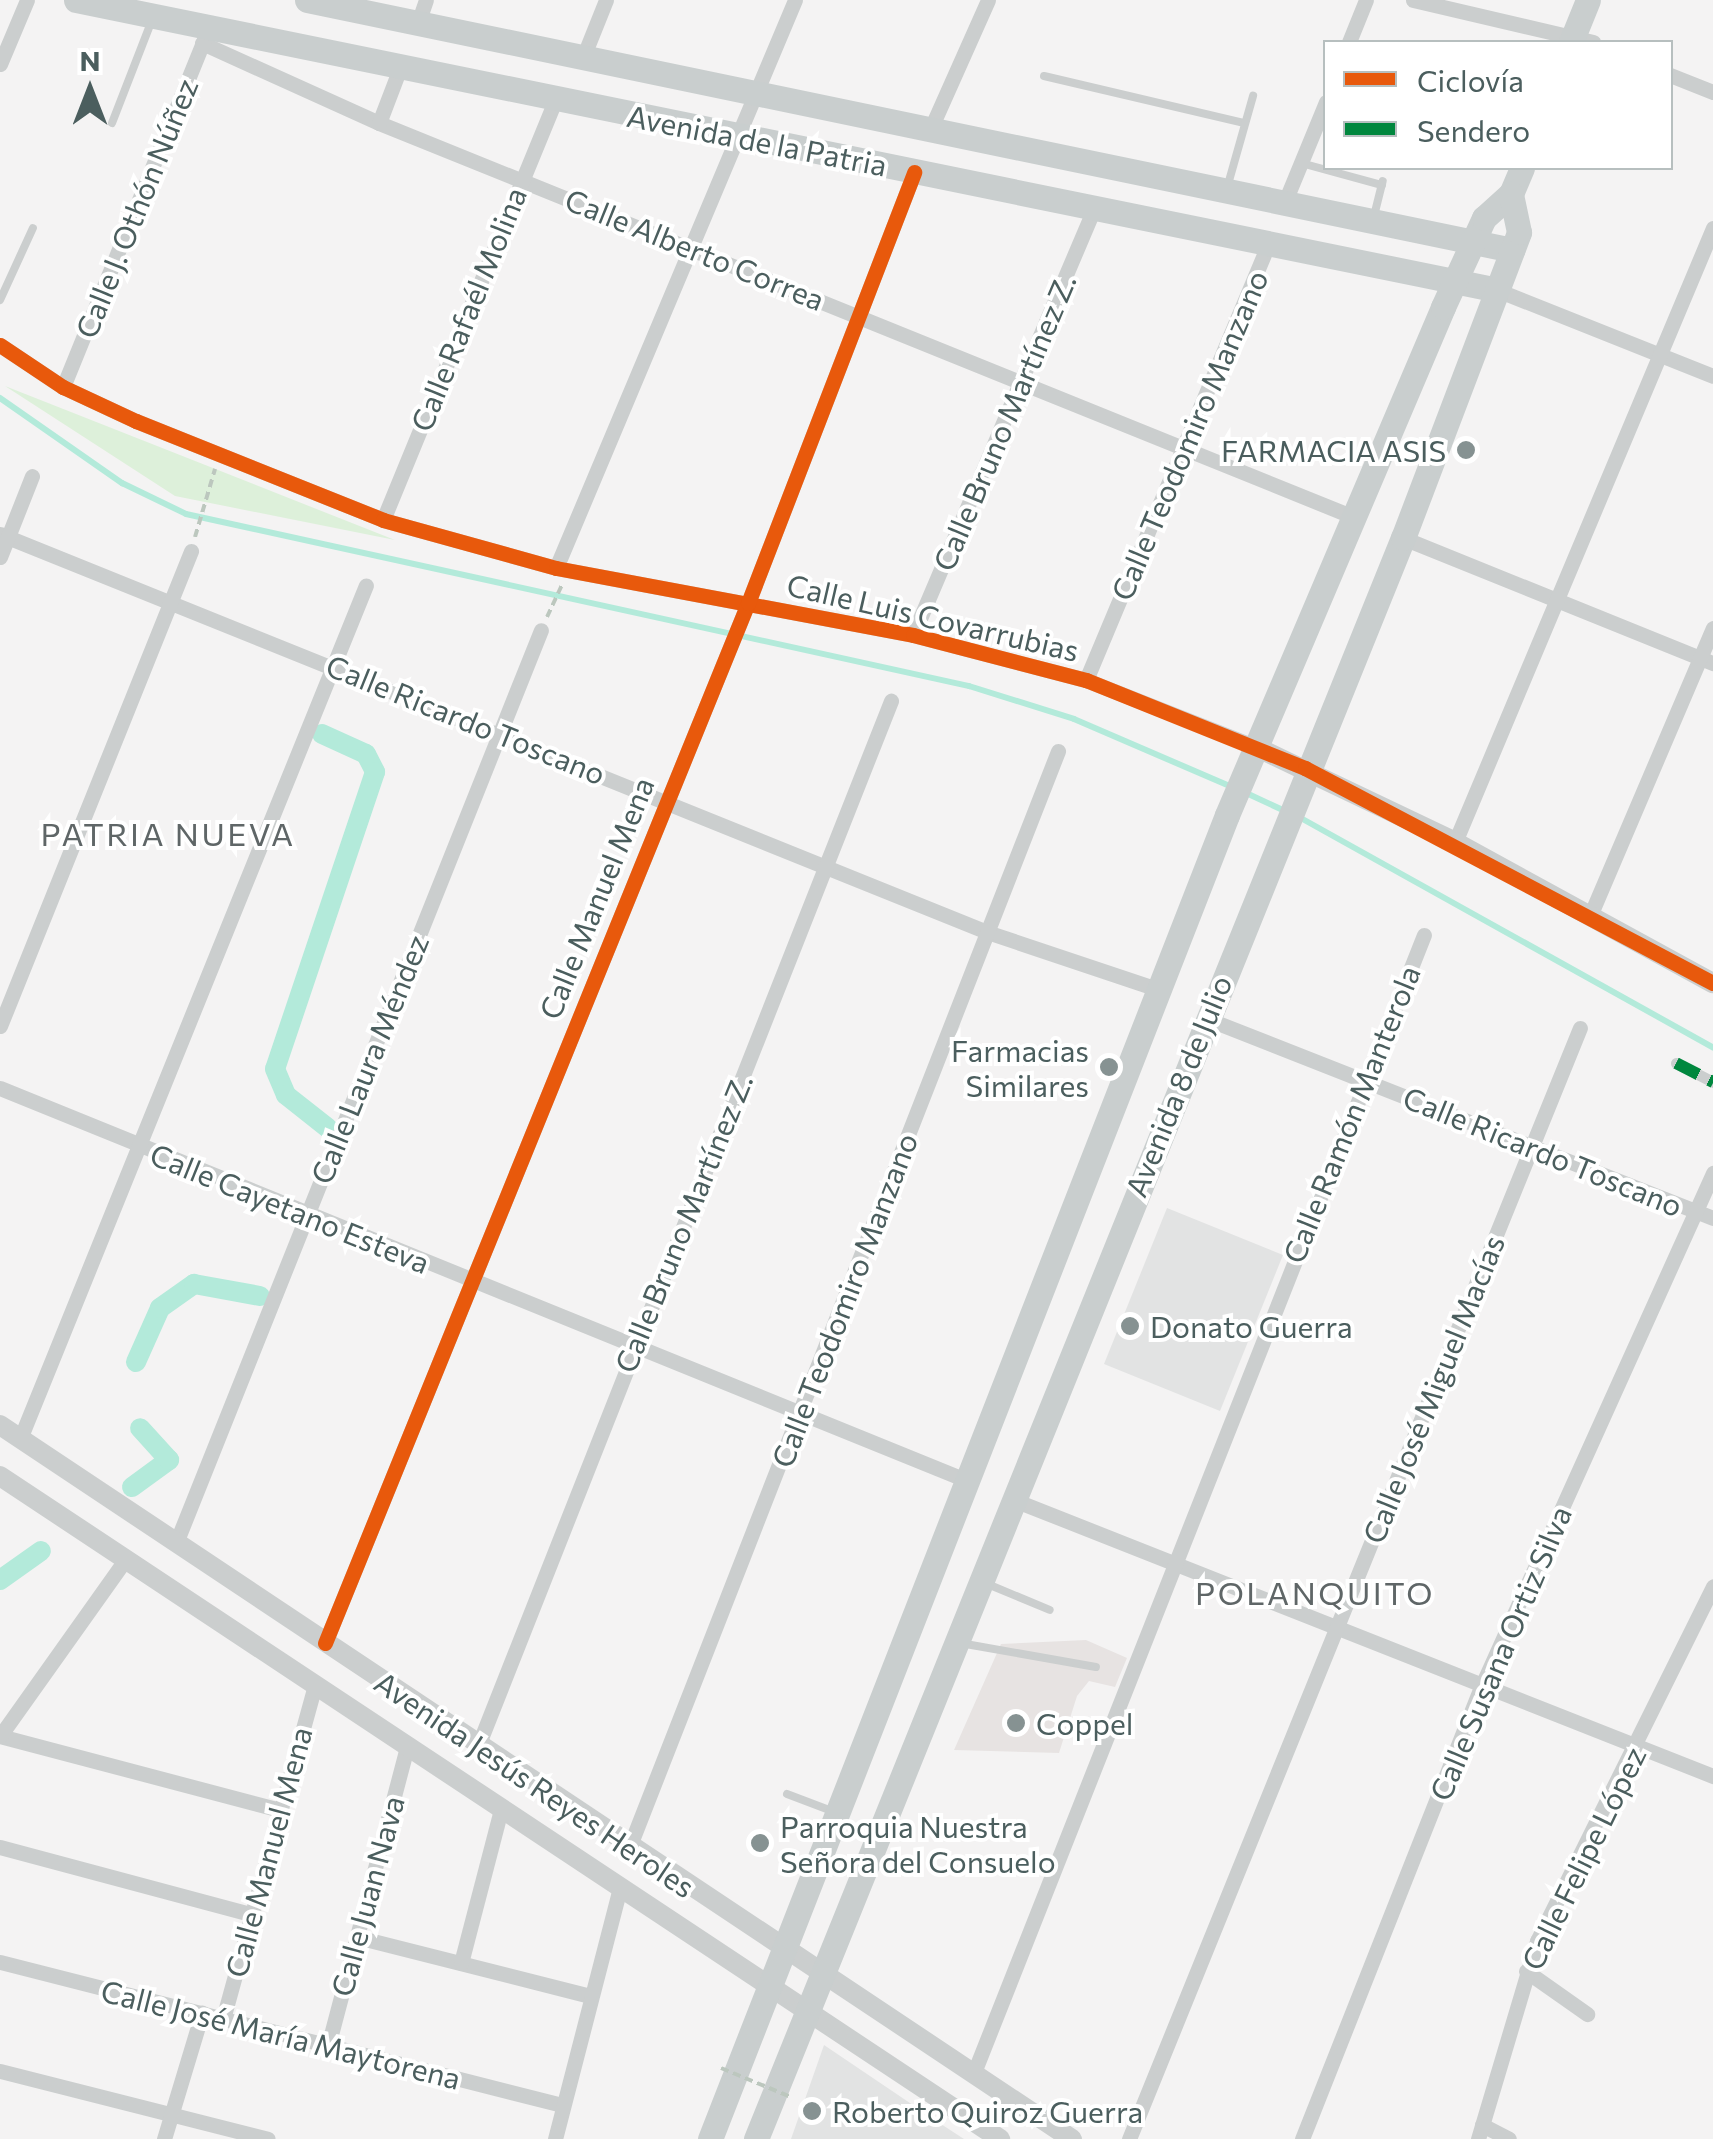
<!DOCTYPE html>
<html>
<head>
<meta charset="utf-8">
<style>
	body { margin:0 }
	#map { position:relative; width:1713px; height:2139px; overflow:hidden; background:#f4f3f3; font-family:Commissioner,sans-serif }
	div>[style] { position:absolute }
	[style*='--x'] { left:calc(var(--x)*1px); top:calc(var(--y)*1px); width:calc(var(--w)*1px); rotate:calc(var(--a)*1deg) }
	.commercial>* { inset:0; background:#e7e3e2 }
	.education>* { inset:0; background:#e2e3e3 }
	.green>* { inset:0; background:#ddf0da }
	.stream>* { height:6px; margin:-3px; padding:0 3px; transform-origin:3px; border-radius:3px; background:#b3eada }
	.canal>* { height:20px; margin:-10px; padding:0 10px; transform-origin:10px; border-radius:10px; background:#b3eada }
	.path>* { height:4px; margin-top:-2px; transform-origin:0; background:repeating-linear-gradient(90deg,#bcc7be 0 8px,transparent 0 13px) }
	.service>* { height:8px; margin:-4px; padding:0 4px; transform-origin:4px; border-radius:4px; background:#cbcece }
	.pedestrian>* { height:11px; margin:-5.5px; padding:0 5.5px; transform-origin:5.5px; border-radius:5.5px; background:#cbcece }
	.minor>* { height:15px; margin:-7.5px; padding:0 7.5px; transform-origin:7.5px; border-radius:7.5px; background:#cbcece }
	.tertiary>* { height:20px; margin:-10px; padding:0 10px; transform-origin:10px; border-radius:10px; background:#cbcece }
	.primary>* { height:25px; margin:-12.5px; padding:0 12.5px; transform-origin:12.5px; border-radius:12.5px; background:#c9cece }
	.path-bridge>* { height:4px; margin-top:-2px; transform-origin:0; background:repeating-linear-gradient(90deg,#bcc7be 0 8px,transparent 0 13px) }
	.quiet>* { height:12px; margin-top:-6px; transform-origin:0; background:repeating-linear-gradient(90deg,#00873e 0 25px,transparent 0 37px) }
	.cycleway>* { height:15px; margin:-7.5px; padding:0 7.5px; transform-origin:7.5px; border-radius:7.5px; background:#e8590c }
	.dots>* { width:28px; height:28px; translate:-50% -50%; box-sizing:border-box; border:5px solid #fff; border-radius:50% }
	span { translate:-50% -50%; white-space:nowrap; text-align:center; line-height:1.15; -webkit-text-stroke:8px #fff; paint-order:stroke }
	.street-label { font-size:30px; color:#4b5e5e }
	.poi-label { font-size:30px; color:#4b5e5e }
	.right { translate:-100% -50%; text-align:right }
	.left { translate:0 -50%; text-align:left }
	.neighbourhood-label { font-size:32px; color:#5f6667; letter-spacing:2.5px }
	.legend { position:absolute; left:1323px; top:40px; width:350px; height:130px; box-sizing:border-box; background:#fff; border:2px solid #b7bfbf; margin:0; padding:12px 18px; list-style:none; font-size:30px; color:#4b5e5e }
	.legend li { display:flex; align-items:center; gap:20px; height:50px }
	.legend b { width:50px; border:2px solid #b7bfbf }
	.north { position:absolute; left:40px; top:40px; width:100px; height:100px; -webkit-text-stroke:8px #fff; paint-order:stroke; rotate:0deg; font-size:28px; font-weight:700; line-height:40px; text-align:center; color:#4b5e5e }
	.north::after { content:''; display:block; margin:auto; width:35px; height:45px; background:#4b5e5e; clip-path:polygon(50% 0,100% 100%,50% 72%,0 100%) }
</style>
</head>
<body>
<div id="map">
	<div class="commercial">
		<div style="clip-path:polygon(1086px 1640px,1127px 1658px,1115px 1687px,1089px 1681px,1077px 1696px,1059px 1753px,954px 1750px,1001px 1644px)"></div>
	</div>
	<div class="education">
		<div style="clip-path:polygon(1167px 1208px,1283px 1255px,1220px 1411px,1104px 1364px)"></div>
		<div style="clip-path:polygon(824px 2045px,944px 2126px,964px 2139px,791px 2139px)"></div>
	</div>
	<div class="green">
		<div style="clip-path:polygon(5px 386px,395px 540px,175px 496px)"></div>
	</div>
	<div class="stream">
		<div style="--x:0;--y:398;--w:149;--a:34.9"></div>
		<div style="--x:122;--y:483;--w:71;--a:25.8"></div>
		<div style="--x:186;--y:514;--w:802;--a:12.39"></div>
		<div style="--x:969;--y:686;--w:110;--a:17.4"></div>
		<div style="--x:1074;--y:719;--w:172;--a:23.3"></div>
		<div style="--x:1244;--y:792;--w:47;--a:24.9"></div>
		<div style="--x:1299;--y:817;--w:474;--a:29.1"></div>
	</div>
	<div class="canal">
		<div style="--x:322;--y:734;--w:48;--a:24.4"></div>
		<div style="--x:366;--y:754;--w:20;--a:63"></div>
		<div style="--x:375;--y:772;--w:313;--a:108.6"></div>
		<div style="--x:275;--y:1069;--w:28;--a:67"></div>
		<div style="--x:286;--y:1095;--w:53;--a:38.2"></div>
		<div style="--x:136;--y:1362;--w:59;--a:-66"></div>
		<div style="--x:160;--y:1308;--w:42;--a:-35.2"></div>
		<div style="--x:194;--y:1284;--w:67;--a:10.3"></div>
		<div style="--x:132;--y:1487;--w:46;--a:-36.1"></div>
		<div style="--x:169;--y:1460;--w:43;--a:-132.2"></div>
		<div style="--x:0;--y:1580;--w:50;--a:-35.3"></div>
	</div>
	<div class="path">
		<div style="--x:195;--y:537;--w:71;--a:-73.6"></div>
		<div style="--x:547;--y:617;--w:35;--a:-65"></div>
	</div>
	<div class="service">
		<div style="--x:1044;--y:76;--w:206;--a:13.2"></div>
		<div style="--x:112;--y:123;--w:110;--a:-68.8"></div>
		<div style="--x:1301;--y:163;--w:84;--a:15.2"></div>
		<div style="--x:1227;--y:188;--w:96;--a:-74.2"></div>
		<div style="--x:1374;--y:216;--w:36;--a:-76"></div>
		<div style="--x:0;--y:300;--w:79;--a:-65.4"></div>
		<div style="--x:985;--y:1583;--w:70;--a:22.6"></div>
		<div style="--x:960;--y:1643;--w:138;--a:10"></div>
		<div style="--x:787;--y:1794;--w:48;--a:20.7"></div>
	</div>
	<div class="pedestrian">
		<div style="--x:1676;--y:1063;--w:42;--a:27.2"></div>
	</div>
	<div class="minor">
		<div style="--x:1413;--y:0;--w:185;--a:13.1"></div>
		<div style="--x:418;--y:23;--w:24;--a:-71"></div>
		<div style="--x:1349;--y:42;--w:45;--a:-68"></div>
		<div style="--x:202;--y:43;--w:194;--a:24.3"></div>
		<div style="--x:379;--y:123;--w:1054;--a:22.01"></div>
		<div style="--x:584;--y:55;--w:59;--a:-68.2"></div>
		<div style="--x:0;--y:64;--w:69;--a:-67.1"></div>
		<div style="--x:1670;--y:75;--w:46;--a:21.6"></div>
		<div style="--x:379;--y:123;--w:59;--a:-69.1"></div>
		<div style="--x:931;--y:128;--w:140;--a:-66"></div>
		<div style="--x:1286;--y:199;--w:105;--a:-67.6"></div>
		<div style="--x:1497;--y:290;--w:232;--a:21.7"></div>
		<div style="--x:0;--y:345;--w:76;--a:33.7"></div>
		<div style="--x:63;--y:387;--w:81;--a:25"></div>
		<div style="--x:136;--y:421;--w:266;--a:21.8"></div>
		<div style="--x:383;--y:520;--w:180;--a:15.5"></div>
		<div style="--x:556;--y:568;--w:363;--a:10.6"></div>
		<div style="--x:913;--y:635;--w:179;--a:14.6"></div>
		<div style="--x:1086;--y:680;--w:183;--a:21.5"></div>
		<div style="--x:63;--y:387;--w:378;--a:-67.9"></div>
		<div style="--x:383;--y:520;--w:455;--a:-67.7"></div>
		<div style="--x:0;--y:534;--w:1064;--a:21.96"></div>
		<div style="--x:987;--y:932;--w:179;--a:18.5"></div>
		<div style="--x:1403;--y:538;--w:334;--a:22"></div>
		<div style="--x:0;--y:557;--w:87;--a:-68.4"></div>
		<div style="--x:556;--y:568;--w:616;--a:-67.18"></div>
		<div style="--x:913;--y:635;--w:463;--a:-67"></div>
		<div style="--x:1086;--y:680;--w:472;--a:-67.3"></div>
		<div style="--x:1455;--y:842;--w:666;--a:-67.21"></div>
		<div style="--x:1590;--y:916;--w:313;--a:-66.9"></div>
		<div style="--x:1205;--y:1018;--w:546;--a:21.49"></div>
		<div style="--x:0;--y:1026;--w:512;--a:-68.09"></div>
		<div style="--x:0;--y:1088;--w:1048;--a:22.09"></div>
		<div style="--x:20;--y:1439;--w:921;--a:-67.94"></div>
		<div style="--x:1014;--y:1500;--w:752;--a:21.55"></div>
		<div style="--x:176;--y:1543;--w:983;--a:-68.21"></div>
		<div style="--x:325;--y:1643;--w:1123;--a:-67.87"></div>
		<div style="--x:748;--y:603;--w:462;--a:-68.9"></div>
		<div style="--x:0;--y:1736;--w:286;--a:14.8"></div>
		<div style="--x:0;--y:1736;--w:216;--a:-54.6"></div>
		<div style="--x:478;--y:1746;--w:1124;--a:-68.44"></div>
		<div style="--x:0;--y:1847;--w:259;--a:15"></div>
		<div style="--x:629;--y:1848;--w:1178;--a:-68.64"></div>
		<div style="--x:357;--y:1937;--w:241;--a:14.2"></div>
		<div style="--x:0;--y:1962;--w:580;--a:14.28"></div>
		<div style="--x:461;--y:1963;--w:159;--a:-75.4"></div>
		<div style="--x:1526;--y:1971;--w:75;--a:35.2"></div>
		<div style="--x:223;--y:2019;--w:346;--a:-74.6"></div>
		<div style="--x:328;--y:2046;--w:310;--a:-75.2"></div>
		<div style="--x:0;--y:2071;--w:276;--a:14.2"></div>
		<div style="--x:973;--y:2075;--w:1226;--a:-68.42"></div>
		<div style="--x:1482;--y:2125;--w:30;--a:27"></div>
		<div style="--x:164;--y:2139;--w:132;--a:-73.2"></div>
		<div style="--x:555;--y:2139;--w:259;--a:-75.5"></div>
		<div style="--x:1129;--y:2139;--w:1199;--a:-67.91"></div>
		<div style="--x:1302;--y:2139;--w:488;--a:-68.4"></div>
		<div style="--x:1482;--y:1685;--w:562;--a:-65.72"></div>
		<div style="--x:1478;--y:2139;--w:207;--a:-73.4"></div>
		<div style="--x:1537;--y:1941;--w:396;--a:-63.6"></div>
	</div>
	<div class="tertiary">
		<div style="--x:1256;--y:747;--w:221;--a:25.5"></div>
		<div style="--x:1455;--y:842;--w:294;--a:28.7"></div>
		<div style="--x:0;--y:1425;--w:1288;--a:33.67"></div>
		<div style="--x:0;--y:1476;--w:1200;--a:33.54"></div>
	</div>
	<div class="primary">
		<div style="--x:76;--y:0;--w:1450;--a:11.53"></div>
		<div style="--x:307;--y:0;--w:1231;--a:11.72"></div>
		<div style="--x:1571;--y:42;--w:45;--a:-68"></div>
		<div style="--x:710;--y:2139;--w:1421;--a:-68.67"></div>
		<div style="--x:1227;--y:815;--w:552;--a:-66.96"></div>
		<div style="--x:1443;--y:307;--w:98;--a:-65.3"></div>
		<div style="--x:1484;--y:218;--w:36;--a:-42"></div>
		<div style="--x:1511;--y:194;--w:28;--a:-67"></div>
		<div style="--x:756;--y:2139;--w:1727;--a:-68"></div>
		<div style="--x:1403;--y:538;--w:327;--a:-69.2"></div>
		<div style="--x:1519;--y:232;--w:39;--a:-102"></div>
	</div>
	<div class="path-bridge">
		<div style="--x:721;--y:2068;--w:76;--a:22.5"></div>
	</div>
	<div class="quiet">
		<div style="--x:1676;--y:1063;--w:42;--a:27.2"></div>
	</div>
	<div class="cycleway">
		<div style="--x:0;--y:345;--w:76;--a:33.7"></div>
		<div style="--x:63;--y:387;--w:81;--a:25"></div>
		<div style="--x:136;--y:421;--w:266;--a:21.8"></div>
		<div style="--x:383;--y:520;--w:180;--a:15.5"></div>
		<div style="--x:556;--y:568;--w:363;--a:10.6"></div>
		<div style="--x:913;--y:635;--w:179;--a:14.6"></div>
		<div style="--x:1086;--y:680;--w:236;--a:21.9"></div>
		<div style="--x:1305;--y:768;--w:461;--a:27.8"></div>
		<div style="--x:325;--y:1643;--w:1123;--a:-67.87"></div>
		<div style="--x:748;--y:603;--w:462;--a:-68.9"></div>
	</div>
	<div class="dots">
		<div style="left:1466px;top:450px;background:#869292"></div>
		<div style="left:1109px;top:1067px;background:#869292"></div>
		<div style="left:1130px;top:1326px;background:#869292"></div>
		<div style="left:1016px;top:1723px;background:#869292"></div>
		<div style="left:760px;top:1843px;background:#869292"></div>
		<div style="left:812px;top:2111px;background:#869292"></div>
	</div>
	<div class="street-label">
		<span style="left:757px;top:140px;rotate:11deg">Avenida de la Patria</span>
		<span style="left:136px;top:208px;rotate:-68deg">Calle J. Othón Núñez</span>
		<span style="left:695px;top:249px;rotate:22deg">Calle Alberto Correa</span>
		<span style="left:468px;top:309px;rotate:-68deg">Calle Rafaél Molina</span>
		<span style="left:1004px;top:422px;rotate:-67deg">Calle Bruno Martínez Z.</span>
		<span style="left:1189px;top:435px;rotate:-67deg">Calle Teodomiro Manzano</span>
		<span style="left:933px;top:617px;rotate:13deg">Calle Luis Covarrubias</span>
		<span style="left:466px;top:719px;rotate:22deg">Calle Ricardo Toscano</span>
		<span style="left:596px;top:898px;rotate:-68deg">Calle Manuel Mena</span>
		<span style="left:369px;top:1059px;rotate:-68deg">Calle Laura Méndez</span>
		<span style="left:1178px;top:1086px;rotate:-68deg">Avenida 8 de Julio</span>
		<span style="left:1351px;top:1114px;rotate:-68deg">Calle Ramón Manterola</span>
		<span style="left:1543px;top:1151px;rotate:22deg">Calle Ricardo Toscano</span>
		<span style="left:290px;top:1208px;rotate:22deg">Calle Cayetano Esteva</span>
		<span style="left:683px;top:1223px;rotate:-68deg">Calle Bruno Martínez Z.</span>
		<span style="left:844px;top:1300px;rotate:-69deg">Calle Teodomiro Manzano</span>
		<span style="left:1433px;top:1389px;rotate:-68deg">Calle José Miguel Macías</span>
		<span style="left:1500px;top:1653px;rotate:-67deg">Calle Susana Ortiz Silva</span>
		<span style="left:535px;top:1784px;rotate:34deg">Avenida Jesús Reyes Heroles</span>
		<span style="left:268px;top:1852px;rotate:-75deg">Calle Manuel Mena</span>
		<span style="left:1583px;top:1858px;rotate:-64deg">Calle Felipe López</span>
		<span style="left:367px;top:1896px;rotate:-75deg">Calle Juan Nava</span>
		<span style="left:281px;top:2034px;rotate:14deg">Calle José María Maytorena</span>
	</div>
	<div class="poi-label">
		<span class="right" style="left:1446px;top:450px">FARMACIA ASIS</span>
		<span class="right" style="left:1089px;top:1067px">Farmacias<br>Similares</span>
		<span class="left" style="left:1150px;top:1326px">Donato Guerra</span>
		<span class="left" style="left:1036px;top:1723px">Coppel</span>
		<span class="left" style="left:780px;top:1843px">Parroquia Nuestra<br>Señora del Consuelo</span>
		<span class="left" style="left:832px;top:2111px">Roberto Quiroz Guerra</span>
	</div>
	<div class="neighbourhood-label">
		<span style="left:168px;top:833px">PATRIA NUEVA</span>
		<span style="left:1315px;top:1592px">POLANQUITO</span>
	</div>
	<ul class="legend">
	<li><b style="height:12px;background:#e8590c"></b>Ciclovía</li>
	<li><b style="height:12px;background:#00873e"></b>Sendero</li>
	</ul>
	<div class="north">N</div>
</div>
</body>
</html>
